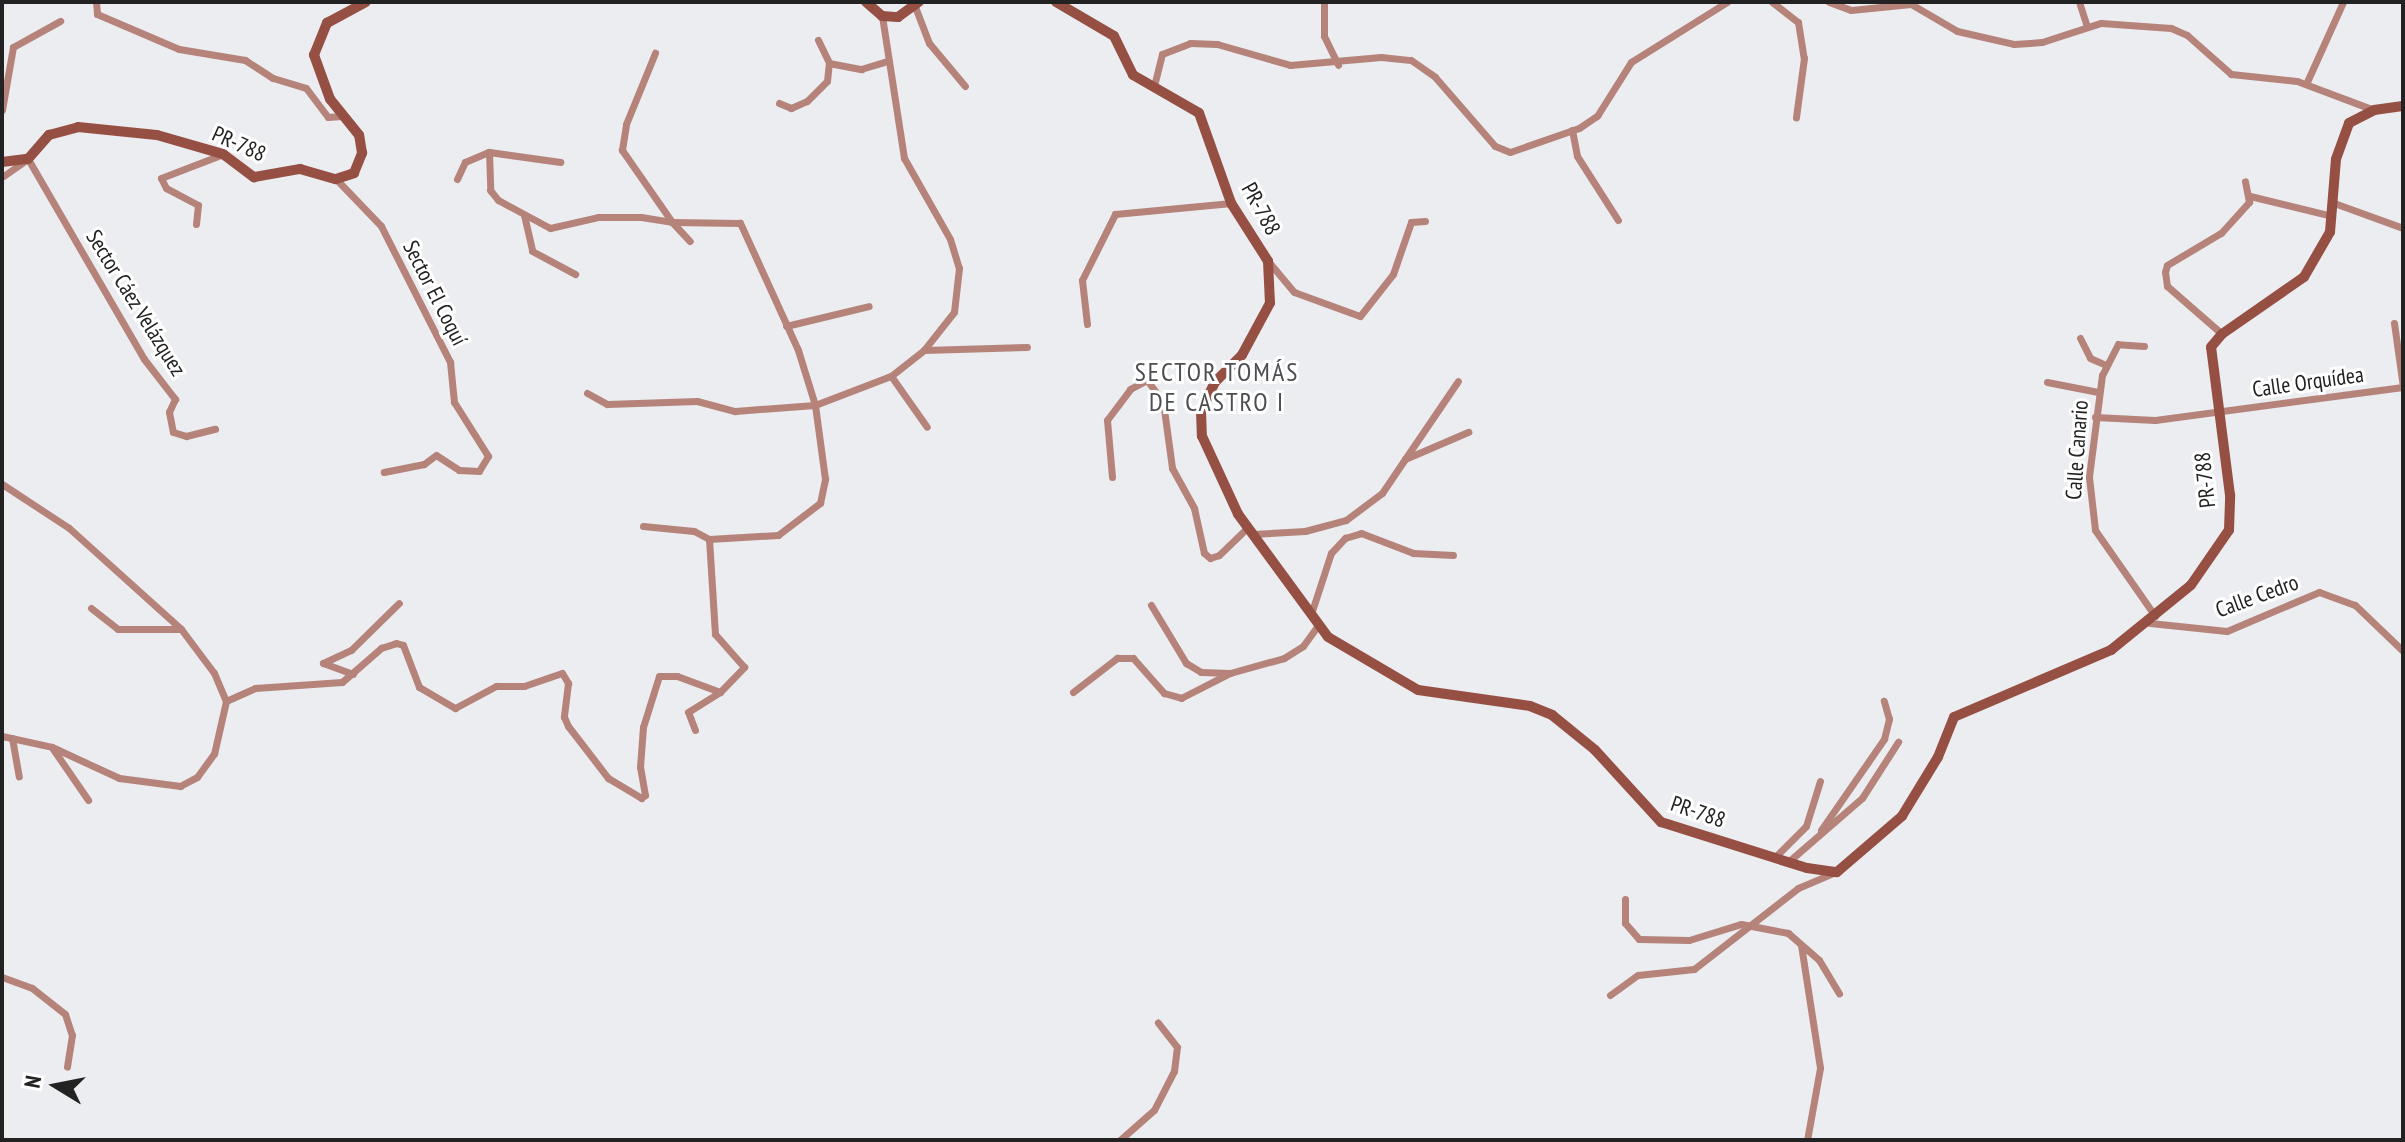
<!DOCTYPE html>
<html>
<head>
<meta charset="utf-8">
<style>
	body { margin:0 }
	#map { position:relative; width:2405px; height:1142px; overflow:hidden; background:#ebedf0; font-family:"PT Sans Narrow",sans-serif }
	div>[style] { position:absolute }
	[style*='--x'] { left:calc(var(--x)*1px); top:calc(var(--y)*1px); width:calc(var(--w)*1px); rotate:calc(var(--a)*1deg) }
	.street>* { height:7px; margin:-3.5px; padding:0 3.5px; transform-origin:3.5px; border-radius:3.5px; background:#b6837a }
	.secondary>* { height:10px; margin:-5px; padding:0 5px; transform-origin:5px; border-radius:5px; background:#964f43 }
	span { translate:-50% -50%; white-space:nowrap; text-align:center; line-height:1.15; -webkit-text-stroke:6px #fff; paint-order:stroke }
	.street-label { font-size:22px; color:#222223 }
	.quarter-label { font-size:26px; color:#4d4e51; letter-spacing:2px }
	.frame { position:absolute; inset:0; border:4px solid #222223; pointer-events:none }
	.north { position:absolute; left:16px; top:1046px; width:80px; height:80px; -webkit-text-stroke:6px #fff; paint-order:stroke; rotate:280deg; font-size:22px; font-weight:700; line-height:32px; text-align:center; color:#222223 }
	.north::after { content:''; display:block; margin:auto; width:28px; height:36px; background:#222223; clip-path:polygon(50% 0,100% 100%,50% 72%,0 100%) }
</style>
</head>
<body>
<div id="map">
	<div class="street">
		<div style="--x:96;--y:2;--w:12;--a:85"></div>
		<div style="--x:97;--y:14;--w:89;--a:23.1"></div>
		<div style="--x:179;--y:49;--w:67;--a:9.5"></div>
		<div style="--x:245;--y:60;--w:33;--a:33"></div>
		<div style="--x:273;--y:78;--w:34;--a:17"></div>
		<div style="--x:306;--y:88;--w:36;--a:53"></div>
		<div style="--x:328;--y:117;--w:14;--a:-4"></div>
		<div style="--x:1324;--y:2;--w:34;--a:90"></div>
		<div style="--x:1324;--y:36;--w:32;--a:64"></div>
		<div style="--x:1772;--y:2;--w:33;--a:38"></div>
		<div style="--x:1798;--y:22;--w:36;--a:81"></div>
		<div style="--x:1804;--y:58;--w:60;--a:97.7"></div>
		<div style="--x:1829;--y:2;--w:23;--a:20"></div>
		<div style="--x:1851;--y:10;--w:60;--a:-5.7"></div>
		<div style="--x:1911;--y:4;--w:53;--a:30.4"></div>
		<div style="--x:1957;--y:31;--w:58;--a:12.8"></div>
		<div style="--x:2014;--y:44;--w:28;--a:-4"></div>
		<div style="--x:2042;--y:42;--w:62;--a:-17.9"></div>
		<div style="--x:2101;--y:23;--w:70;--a:4.1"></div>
		<div style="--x:2171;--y:28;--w:17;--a:24"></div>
		<div style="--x:2187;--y:35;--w:59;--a:41.6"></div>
		<div style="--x:2231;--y:74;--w:66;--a:6.1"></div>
		<div style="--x:2297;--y:81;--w:82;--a:20.6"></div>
		<div style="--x:2079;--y:2;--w:25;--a:72"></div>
		<div style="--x:914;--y:4;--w:42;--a:69"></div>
		<div style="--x:929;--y:43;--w:56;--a:50.1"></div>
		<div style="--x:882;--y:16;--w:144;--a:81.2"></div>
		<div style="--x:904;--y:158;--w:93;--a:60.4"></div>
		<div style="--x:950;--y:239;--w:30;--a:73"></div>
		<div style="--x:959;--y:268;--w:44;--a:96.5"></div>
		<div style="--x:954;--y:312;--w:48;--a:128.3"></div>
		<div style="--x:818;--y:40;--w:25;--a:64"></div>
		<div style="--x:829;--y:63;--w:33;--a:11"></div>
		<div style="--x:861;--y:69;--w:28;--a:-17"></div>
		<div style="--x:2306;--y:84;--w:90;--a:-65.7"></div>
		<div style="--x:1154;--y:86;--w:33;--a:-76"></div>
		<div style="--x:1162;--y:54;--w:30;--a:-21"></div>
		<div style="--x:1190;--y:43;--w:27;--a:2"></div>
		<div style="--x:1217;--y:44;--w:76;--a:16"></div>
		<div style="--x:1290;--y:65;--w:91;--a:-5"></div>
		<div style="--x:1381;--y:57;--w:30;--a:6"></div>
		<div style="--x:1411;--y:60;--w:29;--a:35"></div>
		<div style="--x:1435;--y:77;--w:91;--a:49"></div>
		<div style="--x:1495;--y:146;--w:16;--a:22"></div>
		<div style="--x:1510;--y:152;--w:73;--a:-19.2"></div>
		<div style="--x:1579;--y:128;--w:22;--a:-34"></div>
		<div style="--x:1597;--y:116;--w:64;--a:-57.8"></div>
		<div style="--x:1631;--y:62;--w:113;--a:-32"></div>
		<div style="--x:779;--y:103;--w:13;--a:23"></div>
		<div style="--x:791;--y:108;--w:17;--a:-24"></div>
		<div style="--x:807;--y:101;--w:28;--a:-45"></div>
		<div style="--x:827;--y:81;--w:18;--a:-84"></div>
		<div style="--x:2;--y:110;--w:64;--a:-80.1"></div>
		<div style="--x:13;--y:47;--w:54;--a:-29"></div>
		<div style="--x:1572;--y:130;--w:26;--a:79"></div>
		<div style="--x:1577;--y:156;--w:76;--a:57.4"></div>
		<div style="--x:489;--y:152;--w:38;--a:88"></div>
		<div style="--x:490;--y:190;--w:13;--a:51"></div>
		<div style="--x:498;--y:200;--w:59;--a:28.3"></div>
		<div style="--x:550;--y:228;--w:49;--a:-12.9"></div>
		<div style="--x:598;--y:217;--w:43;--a:0"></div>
		<div style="--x:641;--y:217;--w:31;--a:9"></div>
		<div style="--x:672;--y:222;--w:26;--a:47"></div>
		<div style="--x:2;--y:177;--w:32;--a:-35"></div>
		<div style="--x:28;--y:159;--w:231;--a:59.9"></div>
		<div style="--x:144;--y:359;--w:51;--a:52.2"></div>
		<div style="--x:175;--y:399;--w:14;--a:115"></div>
		<div style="--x:169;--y:412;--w:20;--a:79"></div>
		<div style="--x:173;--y:432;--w:14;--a:17"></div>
		<div style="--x:186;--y:436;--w:30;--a:-14"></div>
		<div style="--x:336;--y:179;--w:65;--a:46.2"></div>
		<div style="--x:381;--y:226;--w:153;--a:63.1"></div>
		<div style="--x:450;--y:362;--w:40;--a:84.3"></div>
		<div style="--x:454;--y:402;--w:64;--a:57.8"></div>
		<div style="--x:488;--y:456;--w:17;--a:121"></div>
		<div style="--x:479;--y:471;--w:20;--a:-177"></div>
		<div style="--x:459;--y:470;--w:27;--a:-147"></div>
		<div style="--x:436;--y:455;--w:15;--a:143"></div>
		<div style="--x:424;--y:464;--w:41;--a:168.7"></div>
		<div style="--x:457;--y:179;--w:19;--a:-65"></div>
		<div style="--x:465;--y:162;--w:26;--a:-23"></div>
		<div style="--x:489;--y:152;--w:72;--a:8"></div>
		<div style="--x:2250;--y:196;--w:84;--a:13.7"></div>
		<div style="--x:2334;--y:203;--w:73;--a:19.9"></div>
		<div style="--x:524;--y:215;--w:37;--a:77"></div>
		<div style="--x:532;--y:251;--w:49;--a:28.1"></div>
		<div style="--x:196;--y:224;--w:19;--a:-84"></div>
		<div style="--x:198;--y:205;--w:36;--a:-152"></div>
		<div style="--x:166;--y:188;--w:11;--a:-117"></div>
		<div style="--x:161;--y:178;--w:64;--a:-21"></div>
		<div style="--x:1268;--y:261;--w:40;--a:50"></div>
		<div style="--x:1294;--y:292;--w:70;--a:20"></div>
		<div style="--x:1360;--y:316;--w:53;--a:-51.8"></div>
		<div style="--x:1393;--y:274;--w:55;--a:-70.9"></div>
		<div style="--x:1411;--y:222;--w:14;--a:-4"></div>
		<div style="--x:2394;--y:323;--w:65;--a:82"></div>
		<div style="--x:1087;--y:324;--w:44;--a:-96.5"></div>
		<div style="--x:1082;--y:280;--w:74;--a:-63.4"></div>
		<div style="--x:1115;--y:214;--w:117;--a:-5.4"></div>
		<div style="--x:786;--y:326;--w:85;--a:-13.5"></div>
		<div style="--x:2222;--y:334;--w:73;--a:-138.9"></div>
		<div style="--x:2167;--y:286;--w:14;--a:-98"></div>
		<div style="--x:2165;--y:272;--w:7;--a:-74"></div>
		<div style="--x:2167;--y:265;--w:63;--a:-30.7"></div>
		<div style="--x:2221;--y:233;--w:42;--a:-47.9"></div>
		<div style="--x:2249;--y:202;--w:21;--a:-101"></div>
		<div style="--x:2080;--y:338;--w:22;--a:63"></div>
		<div style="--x:2090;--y:358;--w:17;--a:24"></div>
		<div style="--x:2144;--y:346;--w:26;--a:-176"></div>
		<div style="--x:2118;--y:344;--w:35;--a:117"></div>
		<div style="--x:2102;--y:375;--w:103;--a:97.3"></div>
		<div style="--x:2089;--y:477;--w:53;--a:83.5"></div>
		<div style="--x:2095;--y:530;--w:105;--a:55.1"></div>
		<div style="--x:891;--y:376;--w:62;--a:54.8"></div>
		<div style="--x:2047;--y:382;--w:52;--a:11.1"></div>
		<div style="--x:587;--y:393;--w:23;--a:29"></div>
		<div style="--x:607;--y:404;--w:90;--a:-1.9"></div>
		<div style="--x:697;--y:401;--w:39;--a:15"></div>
		<div style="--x:735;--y:411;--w:80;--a:-4.3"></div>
		<div style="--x:815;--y:405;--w:81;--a:-20.9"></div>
		<div style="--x:891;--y:376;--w:42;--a:-38.2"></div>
		<div style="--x:924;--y:350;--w:103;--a:-1.7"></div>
		<div style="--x:2095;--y:417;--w:60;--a:2.9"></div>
		<div style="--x:2155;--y:420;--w:250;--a:-7.6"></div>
		<div style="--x:1405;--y:459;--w:94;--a:-55.8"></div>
		<div style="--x:1112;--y:477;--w:57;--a:-95"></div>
		<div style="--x:1107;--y:420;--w:39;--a:-53"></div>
		<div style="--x:1130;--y:389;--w:19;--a:-28"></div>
		<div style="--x:1147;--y:380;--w:27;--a:54"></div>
		<div style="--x:1163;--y:402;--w:67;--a:82.2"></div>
		<div style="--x:1172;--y:468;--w:46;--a:61.2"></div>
		<div style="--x:1194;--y:508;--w:46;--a:77.5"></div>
		<div style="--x:1204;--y:553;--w:8;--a:40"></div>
		<div style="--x:1210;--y:558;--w:9;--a:-18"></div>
		<div style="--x:1219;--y:555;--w:40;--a:-44"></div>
		<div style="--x:2;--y:484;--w:80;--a:33.3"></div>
		<div style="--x:69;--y:528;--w:151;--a:42"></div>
		<div style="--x:181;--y:629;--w:55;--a:53.1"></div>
		<div style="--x:214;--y:673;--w:30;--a:67"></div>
		<div style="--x:643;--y:526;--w:51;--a:5.6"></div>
		<div style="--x:694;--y:531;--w:17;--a:28"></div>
		<div style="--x:1253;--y:534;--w:52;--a:-3.3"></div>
		<div style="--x:1305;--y:531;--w:42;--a:-15"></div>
		<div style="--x:1346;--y:520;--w:45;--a:-36.9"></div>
		<div style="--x:1382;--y:493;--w:41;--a:-55.9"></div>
		<div style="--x:1405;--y:459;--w:69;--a:-23.2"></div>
		<div style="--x:1151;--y:605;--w:68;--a:58.9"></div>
		<div style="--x:1186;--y:663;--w:17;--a:31"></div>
		<div style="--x:1201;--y:672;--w:29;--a:2"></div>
		<div style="--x:1230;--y:673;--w:56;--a:-15.5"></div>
		<div style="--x:1284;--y:658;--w:22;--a:-32"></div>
		<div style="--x:1303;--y:646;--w:27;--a:-54"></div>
		<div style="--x:91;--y:608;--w:34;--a:38"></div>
		<div style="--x:118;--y:629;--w:61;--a:0"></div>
		<div style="--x:1312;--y:611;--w:61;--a:-71.9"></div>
		<div style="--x:1331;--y:553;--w:21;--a:-47"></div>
		<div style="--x:1345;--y:538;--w:17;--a:-17"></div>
		<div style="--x:1361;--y:533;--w:56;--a:21"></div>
		<div style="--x:1413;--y:553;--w:40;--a:2.9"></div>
		<div style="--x:2150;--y:623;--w:77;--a:5.9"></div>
		<div style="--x:2227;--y:631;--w:100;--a:-23"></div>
		<div style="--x:2319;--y:592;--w:38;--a:20"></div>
		<div style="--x:2355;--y:605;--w:66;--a:43.8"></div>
		<div style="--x:353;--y:674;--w:32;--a:-160"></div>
		<div style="--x:323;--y:663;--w:31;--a:-25"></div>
		<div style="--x:351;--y:650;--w:67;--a:-44.4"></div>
		<div style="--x:1073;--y:692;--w:56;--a:-37.7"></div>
		<div style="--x:1117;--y:658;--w:16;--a:0"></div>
		<div style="--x:1133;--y:658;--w:47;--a:48.5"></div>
		<div style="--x:1164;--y:693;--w:18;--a:16"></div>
		<div style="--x:1181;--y:698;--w:53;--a:-27.1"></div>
		<div style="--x:695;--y:730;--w:19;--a:-111"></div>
		<div style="--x:688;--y:712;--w:38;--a:-32"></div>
		<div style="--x:2;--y:736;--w:51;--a:12.4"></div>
		<div style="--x:52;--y:747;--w:74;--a:24.8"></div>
		<div style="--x:119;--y:778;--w:62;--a:7.5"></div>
		<div style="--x:180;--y:786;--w:19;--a:-28"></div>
		<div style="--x:197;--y:777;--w:29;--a:-54"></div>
		<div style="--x:214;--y:754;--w:54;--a:-77.2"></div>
		<div style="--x:226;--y:701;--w:32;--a:-24"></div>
		<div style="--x:255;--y:688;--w:87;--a:-3.9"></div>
		<div style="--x:342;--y:682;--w:52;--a:-41.1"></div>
		<div style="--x:381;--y:648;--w:16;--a:-18"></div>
		<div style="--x:396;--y:643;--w:7;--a:16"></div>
		<div style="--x:403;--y:645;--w:45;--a:69.1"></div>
		<div style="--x:419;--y:687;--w:42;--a:30.3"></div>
		<div style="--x:455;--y:708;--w:47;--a:-28.2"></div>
		<div style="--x:496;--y:686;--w:28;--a:0"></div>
		<div style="--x:524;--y:686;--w:40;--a:-18.9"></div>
		<div style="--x:562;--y:673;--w:12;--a:59"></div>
		<div style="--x:568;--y:683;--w:34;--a:97"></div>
		<div style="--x:564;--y:717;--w:10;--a:66"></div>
		<div style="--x:568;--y:726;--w:66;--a:52.4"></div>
		<div style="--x:608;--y:778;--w:39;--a:31"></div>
		<div style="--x:641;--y:798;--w:5;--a:-37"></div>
		<div style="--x:645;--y:795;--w:28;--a:-100"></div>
		<div style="--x:640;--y:767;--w:40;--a:-85.7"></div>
		<div style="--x:643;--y:727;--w:53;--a:-72.6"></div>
		<div style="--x:659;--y:676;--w:18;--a:0"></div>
		<div style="--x:677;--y:676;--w:46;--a:20.4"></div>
		<div style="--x:720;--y:692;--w:35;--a:-46"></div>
		<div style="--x:744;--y:667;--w:44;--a:-131.3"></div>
		<div style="--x:715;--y:634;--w:95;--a:-93.6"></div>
		<div style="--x:709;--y:539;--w:69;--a:-3.3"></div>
		<div style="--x:778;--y:535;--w:53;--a:-37.3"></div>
		<div style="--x:820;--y:503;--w:25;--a:-78"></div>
		<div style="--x:825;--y:479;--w:75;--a:-97.7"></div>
		<div style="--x:815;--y:405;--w:58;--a:-107.2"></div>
		<div style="--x:798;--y:350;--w:140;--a:-114.5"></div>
		<div style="--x:740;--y:223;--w:68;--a:-179.2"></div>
		<div style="--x:672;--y:222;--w:88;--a:-124.8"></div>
		<div style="--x:622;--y:150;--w:26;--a:-81"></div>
		<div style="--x:626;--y:124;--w:77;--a:-67.8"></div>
		<div style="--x:12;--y:738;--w:39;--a:80"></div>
		<div style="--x:53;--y:749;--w:62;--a:55.5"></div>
		<div style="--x:1821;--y:830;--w:111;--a:-55.3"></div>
		<div style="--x:1884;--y:739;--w:21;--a:-76"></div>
		<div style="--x:1889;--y:719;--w:19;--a:-106"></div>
		<div style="--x:1774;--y:858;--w:45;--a:-45"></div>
		<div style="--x:1806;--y:826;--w:47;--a:-72.7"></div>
		<div style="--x:1788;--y:862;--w:98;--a:-40.9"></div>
		<div style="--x:1862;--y:798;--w:67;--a:-57.3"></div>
		<div style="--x:1625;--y:899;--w:24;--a:90"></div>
		<div style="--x:1625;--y:923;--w:21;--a:49"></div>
		<div style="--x:1639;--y:939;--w:50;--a:1.1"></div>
		<div style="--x:1689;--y:940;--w:54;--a:-17.1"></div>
		<div style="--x:1741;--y:924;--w:48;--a:10.8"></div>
		<div style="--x:1788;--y:933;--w:41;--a:41.1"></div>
		<div style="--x:1819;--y:960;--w:39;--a:59"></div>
		<div style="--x:1801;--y:945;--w:124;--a:81.2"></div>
		<div style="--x:1820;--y:1068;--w:73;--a:100.2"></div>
		<div style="--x:2;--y:977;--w:32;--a:20"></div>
		<div style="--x:32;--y:988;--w:42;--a:38.2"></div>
		<div style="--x:65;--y:1014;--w:22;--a:72"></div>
		<div style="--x:72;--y:1035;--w:32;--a:99"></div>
		<div style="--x:1610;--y:995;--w:34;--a:-36"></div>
		<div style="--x:1638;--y:975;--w:56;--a:-6.1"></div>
		<div style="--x:1694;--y:969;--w:132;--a:-37.9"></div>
		<div style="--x:1798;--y:888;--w:38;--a:-23"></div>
		<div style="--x:1120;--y:1140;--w:45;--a:-41.4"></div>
		<div style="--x:1154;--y:1110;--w:44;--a:-62.9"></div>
		<div style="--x:1174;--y:1071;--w:24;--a:-83"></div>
		<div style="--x:1177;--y:1047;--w:31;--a:-128"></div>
	</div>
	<div class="secondary">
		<div style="--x:866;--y:2;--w:21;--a:41"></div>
		<div style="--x:882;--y:16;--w:16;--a:4"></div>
		<div style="--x:898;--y:17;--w:26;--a:-36"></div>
		<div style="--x:1056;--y:2;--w:67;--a:30.4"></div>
		<div style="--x:1114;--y:36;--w:43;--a:64"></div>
		<div style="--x:1133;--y:75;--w:76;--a:29.9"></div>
		<div style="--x:1199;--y:113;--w:96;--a:70.4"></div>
		<div style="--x:1231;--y:203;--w:69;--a:57.5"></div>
		<div style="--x:1268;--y:261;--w:42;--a:87.3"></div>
		<div style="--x:1270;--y:303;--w:59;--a:118.3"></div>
		<div style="--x:1242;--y:355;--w:38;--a:135"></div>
		<div style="--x:1215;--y:382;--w:32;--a:116"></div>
		<div style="--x:1201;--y:411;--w:25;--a:88"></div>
		<div style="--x:1202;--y:436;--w:86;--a:65.2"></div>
		<div style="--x:1238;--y:514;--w:152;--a:53.8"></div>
		<div style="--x:1328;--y:637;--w:104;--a:30.5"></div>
		<div style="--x:1418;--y:690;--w:113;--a:8.1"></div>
		<div style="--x:1530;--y:706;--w:24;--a:22"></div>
		<div style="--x:1552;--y:715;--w:55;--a:39.1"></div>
		<div style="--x:1595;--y:750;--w:98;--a:47.5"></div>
		<div style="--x:1661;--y:822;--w:153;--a:17.5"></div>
		<div style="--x:1807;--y:868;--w:30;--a:8"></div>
		<div style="--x:1837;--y:872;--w:86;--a:-40.7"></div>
		<div style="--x:1902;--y:816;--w:69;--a:-58.6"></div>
		<div style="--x:1938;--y:757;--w:43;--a:-68.2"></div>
		<div style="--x:1954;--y:717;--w:171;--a:-23.1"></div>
		<div style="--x:2111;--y:650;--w:103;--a:-39.1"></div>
		<div style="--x:2191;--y:585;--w:67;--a:-55.4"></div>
		<div style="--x:2229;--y:530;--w:35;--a:-88"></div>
		<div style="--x:2230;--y:495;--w:149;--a:-97.3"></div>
		<div style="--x:2211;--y:347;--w:17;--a:-50"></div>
		<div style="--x:2222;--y:334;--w:100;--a:-34.8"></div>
		<div style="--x:2304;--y:277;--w:52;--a:-60"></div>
		<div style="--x:2330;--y:232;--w:73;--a:-85.3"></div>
		<div style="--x:2336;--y:159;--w:38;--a:-70"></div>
		<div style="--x:2349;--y:123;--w:28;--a:-27"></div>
		<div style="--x:2374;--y:110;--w:29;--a:-8"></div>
		<div style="--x:2;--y:162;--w:26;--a:-7"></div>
		<div style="--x:28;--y:159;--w:32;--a:-49"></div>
		<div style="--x:49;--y:135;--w:30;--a:-15"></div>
		<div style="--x:78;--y:127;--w:79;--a:5.8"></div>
		<div style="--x:157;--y:135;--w:69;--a:16.1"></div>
		<div style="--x:223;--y:154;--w:39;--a:37"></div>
		<div style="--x:254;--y:177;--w:47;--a:-9.9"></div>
		<div style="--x:300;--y:169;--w:37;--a:16"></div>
		<div style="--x:336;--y:179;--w:19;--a:-18"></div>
		<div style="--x:354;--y:173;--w:22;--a:-68"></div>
		<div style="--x:362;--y:153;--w:18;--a:-99"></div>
		<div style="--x:359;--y:135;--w:46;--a:-128.9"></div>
		<div style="--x:330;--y:99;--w:47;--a:-110"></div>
		<div style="--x:314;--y:55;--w:35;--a:-68"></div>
		<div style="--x:327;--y:23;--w:44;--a:-28.3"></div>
	</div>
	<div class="street-label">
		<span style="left:239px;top:144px;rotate:24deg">PR-788</span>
		<span style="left:1261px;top:209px;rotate:61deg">PR-788</span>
		<span style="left:435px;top:293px;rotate:63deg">Sector El Coquí</span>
		<span style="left:136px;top:303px;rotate:58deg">Sector Cáez Velázquez</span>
		<span style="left:2308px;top:382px;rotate:-8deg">Calle Orquídea</span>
		<span style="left:2077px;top:450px;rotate:-86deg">Calle Canario</span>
		<span style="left:2205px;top:480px;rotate:-96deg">PR-788</span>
		<span style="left:2257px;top:596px;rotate:-20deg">Calle Cedro</span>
		<span style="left:1698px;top:812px;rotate:19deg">PR-788</span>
	</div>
	<div class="quarter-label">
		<span style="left:1217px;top:387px">SECTOR TOMÁS<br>DE CASTRO I</span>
	</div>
	<div class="frame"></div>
	<div class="north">N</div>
</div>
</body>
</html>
